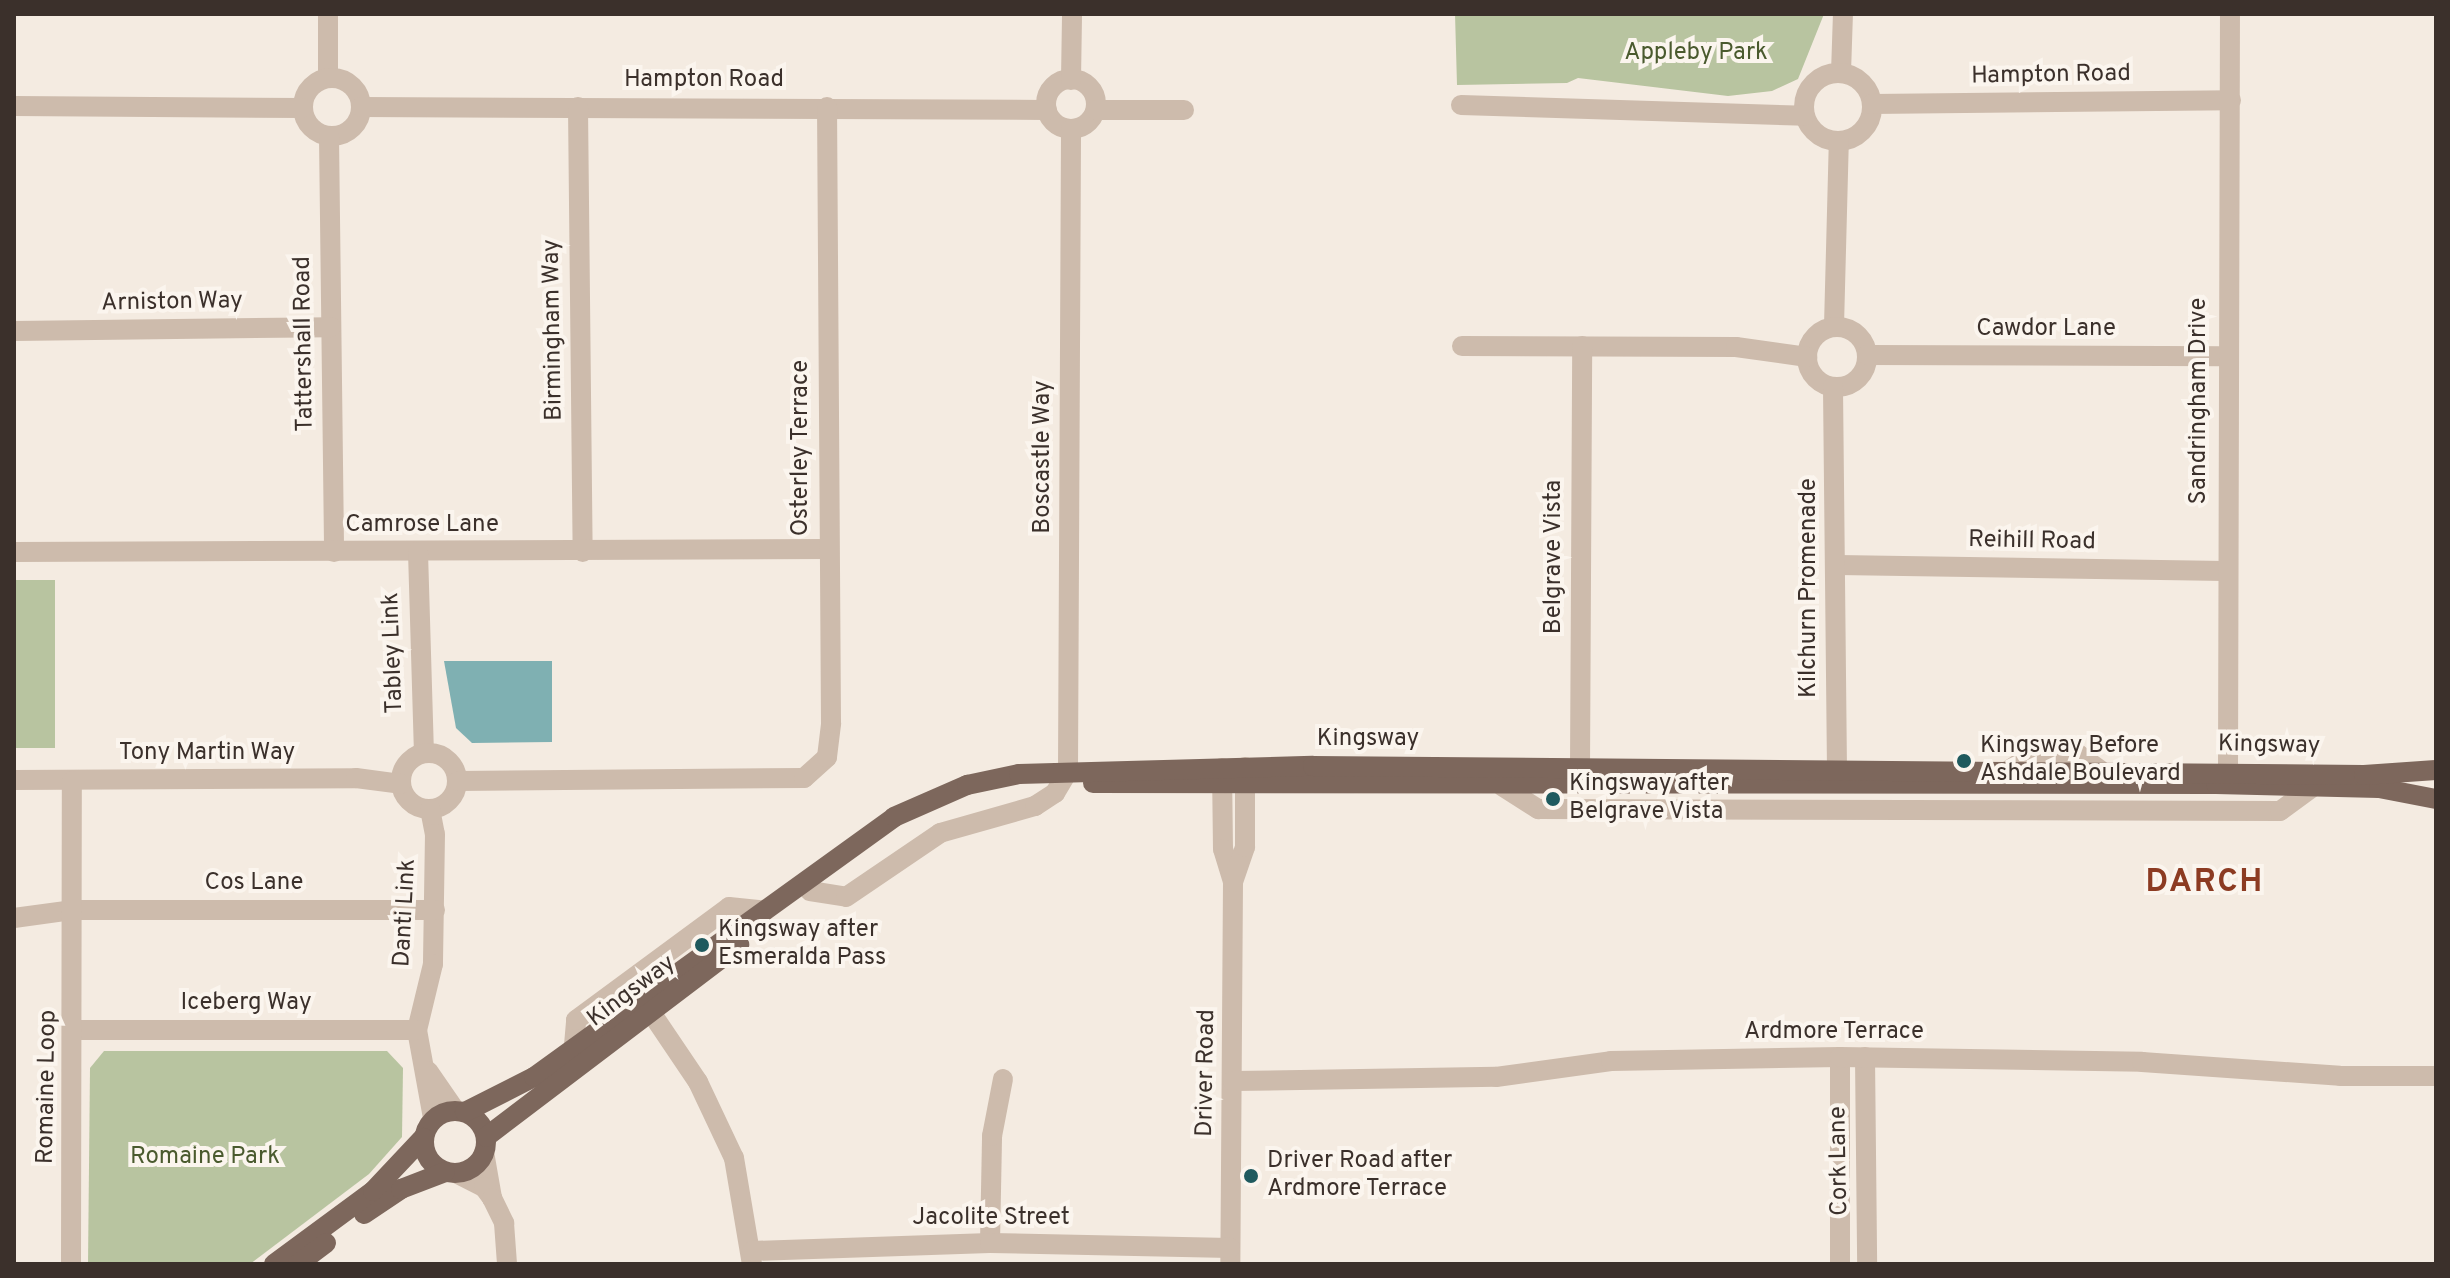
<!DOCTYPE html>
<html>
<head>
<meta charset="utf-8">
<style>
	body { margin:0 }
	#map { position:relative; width:2450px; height:1278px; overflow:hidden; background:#f4ebe1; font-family:Overpass,sans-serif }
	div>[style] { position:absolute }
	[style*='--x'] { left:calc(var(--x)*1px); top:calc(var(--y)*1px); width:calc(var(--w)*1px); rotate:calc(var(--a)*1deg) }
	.green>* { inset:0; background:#b8c4a0 }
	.water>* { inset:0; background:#7fb0b2 }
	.minor>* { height:20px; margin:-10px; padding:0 10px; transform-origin:10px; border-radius:10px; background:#cdbbac }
	.minor>.ring { margin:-10px; padding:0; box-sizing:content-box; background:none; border:20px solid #cdbbac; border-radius:50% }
	.major>* { height:20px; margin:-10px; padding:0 10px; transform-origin:10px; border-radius:10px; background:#7d675c }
	.major>.ring { margin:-10px; padding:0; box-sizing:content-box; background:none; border:20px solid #7d675c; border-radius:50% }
	.dots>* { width:22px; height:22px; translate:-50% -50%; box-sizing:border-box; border:4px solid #fbf5ee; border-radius:50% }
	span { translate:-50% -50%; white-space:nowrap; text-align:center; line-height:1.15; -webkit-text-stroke:8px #fbf5ee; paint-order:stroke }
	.park-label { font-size:24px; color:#4a5a2e }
	.street-label { font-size:24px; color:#3b302b }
	.poi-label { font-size:24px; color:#3b302b }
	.left { translate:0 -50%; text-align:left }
	.district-label { font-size:32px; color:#8c3b22; font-weight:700; letter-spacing:2px }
	.frame { position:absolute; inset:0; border:16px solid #3b302b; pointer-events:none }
</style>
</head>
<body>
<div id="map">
	<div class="green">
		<div style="clip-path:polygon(1455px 14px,1824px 14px,1798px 79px,1772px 91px,1728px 96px,1578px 78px,1567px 83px,1457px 85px)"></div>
		<div style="clip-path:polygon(14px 580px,55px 580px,55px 748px,14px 748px)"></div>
		<div style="clip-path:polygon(104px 1051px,387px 1051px,403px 1068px,402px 1137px,369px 1174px,250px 1264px,88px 1264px,90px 1068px)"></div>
	</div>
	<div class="water">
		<div style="clip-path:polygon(444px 661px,552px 661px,552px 742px,472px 743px,456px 728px)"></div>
	</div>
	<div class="minor">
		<div style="--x:328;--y:14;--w:64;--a:90"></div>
		<div style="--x:1841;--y:73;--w:59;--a:-88.1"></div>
		<div class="ring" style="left:1804px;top:73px;width:48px;height:48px"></div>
		<div class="ring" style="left:303px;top:78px;width:38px;height:38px"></div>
		<div class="ring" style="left:1046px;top:79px;width:30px;height:30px"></div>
		<div style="--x:1071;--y:80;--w:66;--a:-89.1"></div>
		<div style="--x:1872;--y:104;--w:359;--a:-0.6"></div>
		<div style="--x:1461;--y:105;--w:344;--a:1.8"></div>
		<div style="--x:14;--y:106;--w:288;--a:0.4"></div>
		<div style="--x:361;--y:107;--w:686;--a:0.25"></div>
		<div style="--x:578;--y:107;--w:445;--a:89.4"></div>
		<div style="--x:1096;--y:110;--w:88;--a:0"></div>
		<div style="--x:329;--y:136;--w:416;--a:89.3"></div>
		<div style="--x:1834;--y:326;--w:185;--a:-88.5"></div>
		<div class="ring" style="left:1807px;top:327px;width:40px;height:40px"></div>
		<div style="--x:14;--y:331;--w:317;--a:-0.7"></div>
		<div style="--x:1462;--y:346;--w:274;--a:0.2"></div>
		<div style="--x:1736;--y:347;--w:72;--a:8"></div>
		<div style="--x:1867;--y:355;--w:358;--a:0.2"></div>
		<div style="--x:14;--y:552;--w:815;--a:-0.21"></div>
		<div style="--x:418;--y:552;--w:201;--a:88.3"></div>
		<div style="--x:1838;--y:565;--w:387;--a:0.9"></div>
		<div class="ring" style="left:401px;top:753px;width:36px;height:36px"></div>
		<div style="--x:1222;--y:768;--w:81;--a:89.3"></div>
		<div style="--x:1223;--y:849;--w:34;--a:73"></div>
		<div style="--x:1233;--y:882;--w:382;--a:90.4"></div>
		<div style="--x:1580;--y:768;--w:422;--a:-89.7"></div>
		<div style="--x:2009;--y:770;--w:27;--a:-34"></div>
		<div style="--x:2031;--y:755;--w:47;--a:-1.2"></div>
		<div style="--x:2078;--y:754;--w:27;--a:36"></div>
		<div style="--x:14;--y:780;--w:342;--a:-0.3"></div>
		<div style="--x:356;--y:778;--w:45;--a:7.6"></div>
		<div style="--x:458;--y:781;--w:346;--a:-0.5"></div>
		<div style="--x:804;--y:778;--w:31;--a:-42"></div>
		<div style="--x:827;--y:757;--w:34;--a:-83"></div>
		<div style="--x:831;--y:723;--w:616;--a:-90.37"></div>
		<div style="--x:1827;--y:783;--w:16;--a:-52"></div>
		<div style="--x:1837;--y:770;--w:383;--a:-90.6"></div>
		<div style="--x:2216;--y:784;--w:18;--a:-49"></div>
		<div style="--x:2228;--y:770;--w:756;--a:-89.85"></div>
		<div style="--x:1502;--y:786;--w:43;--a:32.6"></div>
		<div style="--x:1538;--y:809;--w:742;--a:0.15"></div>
		<div style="--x:2280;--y:811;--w:42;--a:-36.3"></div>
		<div style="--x:430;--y:809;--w:25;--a:79"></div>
		<div style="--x:435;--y:834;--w:130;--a:90.9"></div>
		<div style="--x:433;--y:964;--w:68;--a:103.6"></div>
		<div style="--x:417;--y:1030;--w:89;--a:79.7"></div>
		<div style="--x:1233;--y:882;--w:37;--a:-71"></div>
		<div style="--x:1245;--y:847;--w:80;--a:-90"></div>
		<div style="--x:810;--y:891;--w:36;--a:9"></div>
		<div style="--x:846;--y:897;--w:114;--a:-34.2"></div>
		<div style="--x:940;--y:833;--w:99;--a:-15.9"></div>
		<div style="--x:1035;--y:806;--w:24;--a:-33"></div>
		<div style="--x:1055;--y:793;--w:26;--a:-59"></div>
		<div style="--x:1068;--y:771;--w:642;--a:-89.73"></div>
		<div style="--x:14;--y:918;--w:60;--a:-7.7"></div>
		<div style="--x:73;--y:910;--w:362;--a:0"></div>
		<div style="--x:642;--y:999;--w:100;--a:56"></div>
		<div style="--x:698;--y:1082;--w:84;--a:64.7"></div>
		<div style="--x:734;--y:1158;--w:108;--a:80.4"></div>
		<div style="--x:75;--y:1030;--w:342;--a:0"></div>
		<div style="--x:574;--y:1045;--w:25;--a:-85"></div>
		<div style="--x:576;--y:1020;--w:190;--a:-36.4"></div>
		<div style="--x:729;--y:907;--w:36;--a:6"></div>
		<div style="--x:1840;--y:1057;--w:207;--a:90"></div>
		<div style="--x:1865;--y:1057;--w:207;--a:89.4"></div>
		<div style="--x:428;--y:1071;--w:47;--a:55.3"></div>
		<div style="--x:1233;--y:1081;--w:263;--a:-0.9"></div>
		<div style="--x:1496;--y:1077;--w:116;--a:-7.9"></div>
		<div style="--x:1611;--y:1061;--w:229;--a:-1"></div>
		<div style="--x:1840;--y:1057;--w:302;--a:0.9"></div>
		<div style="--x:2142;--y:1062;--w:198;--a:4"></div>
		<div style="--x:2340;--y:1076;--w:96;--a:0"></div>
		<div style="--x:484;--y:1152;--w:47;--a:80.1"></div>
		<div style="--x:456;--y:1173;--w:31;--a:27"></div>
		<div style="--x:484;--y:1187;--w:14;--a:54"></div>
		<div style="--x:492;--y:1198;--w:28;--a:64"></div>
		<div style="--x:504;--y:1223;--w:41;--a:85.8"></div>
		<div style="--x:990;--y:1243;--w:107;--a:-88.9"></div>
		<div style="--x:992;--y:1136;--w:58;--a:-79.1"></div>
		<div style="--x:752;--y:1251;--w:238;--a:-1.9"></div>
		<div style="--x:990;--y:1243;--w:240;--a:1.2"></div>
		<div style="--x:71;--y:1264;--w:483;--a:-89.9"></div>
	</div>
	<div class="major">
		<div style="--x:1093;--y:783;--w:1123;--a:0.05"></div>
		<div style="--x:2216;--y:784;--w:163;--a:1.4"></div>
		<div style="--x:2379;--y:788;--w:58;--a:10.9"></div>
		<div class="ring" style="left:424px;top:1111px;width:42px;height:42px"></div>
		<div style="--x:465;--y:1112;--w:77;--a:-26.9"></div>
		<div style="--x:534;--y:1077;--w:444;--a:-35.8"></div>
		<div style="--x:894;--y:817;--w:80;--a:-23.7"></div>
		<div style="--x:967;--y:785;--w:53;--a:-11.9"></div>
		<div style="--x:1019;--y:774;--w:294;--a:-1.6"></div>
		<div style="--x:1313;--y:766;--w:1051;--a:0.49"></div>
		<div style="--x:2364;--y:775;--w:72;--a:-4"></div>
		<div style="--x:486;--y:1137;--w:318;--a:-37.2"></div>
		<div style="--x:364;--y:1214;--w:45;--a:-34"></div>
		<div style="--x:401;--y:1189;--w:47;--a:-21.1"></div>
		<div style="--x:274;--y:1264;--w:123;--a:-36.4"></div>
		<div style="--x:373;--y:1191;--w:73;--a:-46.7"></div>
		<div style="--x:298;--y:1264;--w:35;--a:-37"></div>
	</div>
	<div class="dots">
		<div style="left:1964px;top:761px;background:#1f5a5e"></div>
		<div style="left:1553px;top:799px;background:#1f5a5e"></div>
		<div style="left:702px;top:945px;background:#1f5a5e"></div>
		<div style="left:1251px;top:1176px;background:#1f5a5e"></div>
	</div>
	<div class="park-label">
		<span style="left:1696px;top:54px">Appleby Park</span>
		<span style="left:205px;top:1158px">Romaine Park</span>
	</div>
	<div class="street-label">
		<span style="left:2051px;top:76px;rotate:-1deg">Hampton Road</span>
		<span style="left:704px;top:81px">Hampton Road</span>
		<span style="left:172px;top:303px;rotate:-1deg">Arniston Way</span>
		<span style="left:554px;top:330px;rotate:-91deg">Birmingham Way</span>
		<span style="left:2046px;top:330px">Cawdor Lane</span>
		<span style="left:305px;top:344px;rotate:-91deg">Tattershall Road</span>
		<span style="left:2200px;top:401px;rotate:-90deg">Sandringham Drive</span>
		<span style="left:802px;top:448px;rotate:-90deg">Osterley Terrace</span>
		<span style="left:1044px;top:457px;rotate:-90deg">Boscastle Way</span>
		<span style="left:422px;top:526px">Camrose Lane</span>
		<span style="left:2032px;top:542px;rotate:1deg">Reihill Road</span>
		<span style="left:1555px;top:557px;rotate:-90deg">Belgrave Vista</span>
		<span style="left:1810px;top:588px;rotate:-90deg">Kilchurn Promenade</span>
		<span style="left:394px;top:653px;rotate:-92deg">Tabley Link</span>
		<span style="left:1368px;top:740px">Kingsway</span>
		<span style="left:2269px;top:746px;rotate:1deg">Kingsway</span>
		<span style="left:207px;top:754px">Tony Martin Way</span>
		<span style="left:254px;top:884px">Cos Lane</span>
		<span style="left:406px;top:913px;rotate:-87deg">Danti Link</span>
		<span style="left:632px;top:992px;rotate:-37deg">Kingsway</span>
		<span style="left:246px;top:1004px">Iceberg Way</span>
		<span style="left:1834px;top:1033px">Ardmore Terrace</span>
		<span style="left:1207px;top:1073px;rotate:-89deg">Driver Road</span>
		<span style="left:48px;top:1087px;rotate:-89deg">Romaine Loop</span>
		<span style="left:1840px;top:1161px;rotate:-91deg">Cork Lane</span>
		<span style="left:991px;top:1219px">Jacolite Street</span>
	</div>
	<div class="poi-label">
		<span class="left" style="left:1980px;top:761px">Kingsway Before<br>Ashdale Boulevard</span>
		<span class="left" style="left:1569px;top:799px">Kingsway after<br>Belgrave Vista</span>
		<span class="left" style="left:718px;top:945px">Kingsway after<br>Esmeralda Pass</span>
		<span class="left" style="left:1267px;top:1176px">Driver Road after<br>Ardmore Terrace</span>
	</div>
	<div class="district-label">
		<span style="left:2205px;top:883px">DARCH</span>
	</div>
	<div class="frame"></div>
</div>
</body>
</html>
